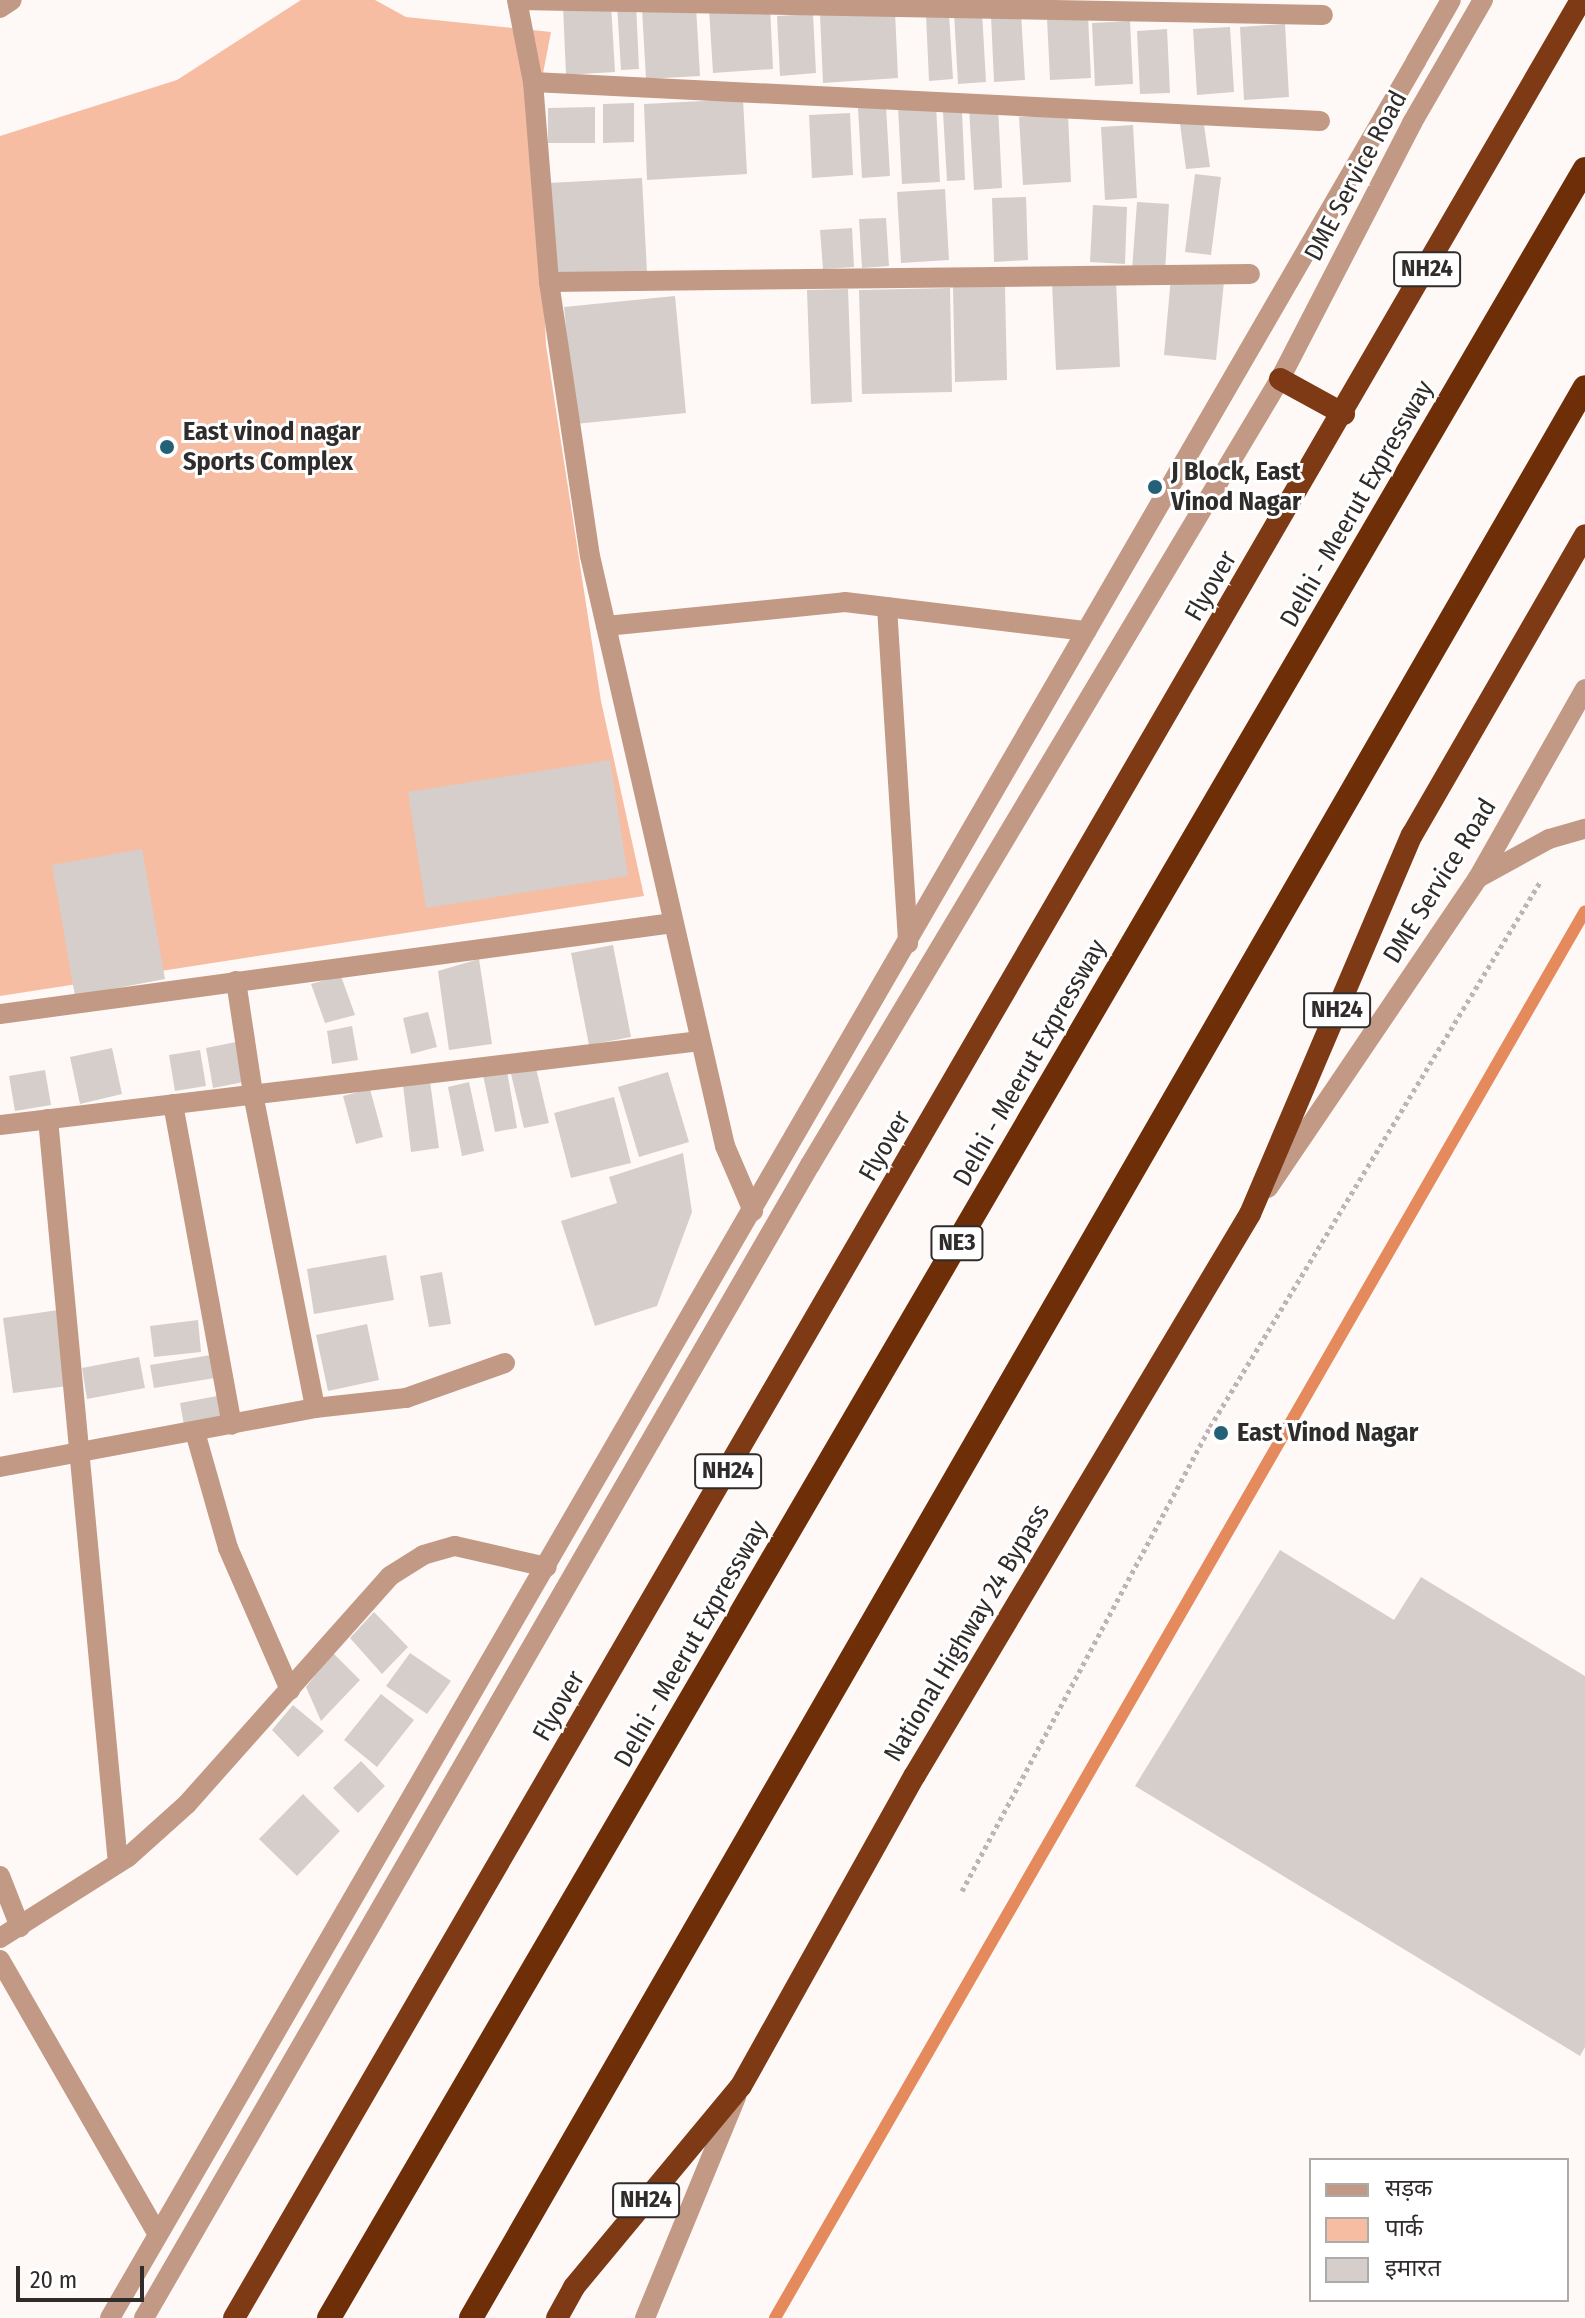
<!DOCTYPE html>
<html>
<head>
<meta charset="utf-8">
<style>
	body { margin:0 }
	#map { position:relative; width:1585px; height:2318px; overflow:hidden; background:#fef9f7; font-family:"Fira Sans Condensed","Noto Sans Devanagari",sans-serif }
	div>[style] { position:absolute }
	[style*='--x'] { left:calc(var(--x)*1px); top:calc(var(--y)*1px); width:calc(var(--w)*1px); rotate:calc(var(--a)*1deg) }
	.green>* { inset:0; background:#f6bda3 }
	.stream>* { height:12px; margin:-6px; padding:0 6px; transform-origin:6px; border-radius:6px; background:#e58a5c }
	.building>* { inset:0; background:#d6ceca }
	.path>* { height:5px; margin-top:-2.5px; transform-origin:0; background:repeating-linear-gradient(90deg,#bbb6b5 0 4px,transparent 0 8px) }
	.service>* { height:20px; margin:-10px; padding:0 10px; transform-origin:10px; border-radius:10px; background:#c29985 }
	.minor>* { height:20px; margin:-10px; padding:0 10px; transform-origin:10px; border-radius:10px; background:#c29985 }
	.tertiary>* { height:20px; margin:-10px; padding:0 10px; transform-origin:10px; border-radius:10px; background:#c29985 }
	.trunk>* { height:22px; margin:-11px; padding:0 11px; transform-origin:11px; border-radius:11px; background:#7d3a14 }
	.motorway>* { height:24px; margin:-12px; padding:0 12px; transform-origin:12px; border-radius:12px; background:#6e2e07 }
	.dots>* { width:22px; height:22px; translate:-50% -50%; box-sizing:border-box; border:4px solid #fff; border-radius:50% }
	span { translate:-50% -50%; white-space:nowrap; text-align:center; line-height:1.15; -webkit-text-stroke:6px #fff; paint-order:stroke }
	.shield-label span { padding:2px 6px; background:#fff; border:2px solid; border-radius:6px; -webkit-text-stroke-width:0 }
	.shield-label { font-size:24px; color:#2f2c2b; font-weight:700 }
	.street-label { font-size:26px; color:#2f2c2b }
	.poi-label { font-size:26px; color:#2f2c2b; font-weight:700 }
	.left { translate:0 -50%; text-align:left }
	.legend { position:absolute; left:1309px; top:2158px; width:260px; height:144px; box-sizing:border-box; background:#fff; border:2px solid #acabaa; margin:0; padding:10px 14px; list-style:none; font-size:24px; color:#2f2c2b }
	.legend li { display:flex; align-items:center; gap:16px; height:40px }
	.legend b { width:40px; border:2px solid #acabaa }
	.scale { position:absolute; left:16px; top:2266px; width:128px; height:36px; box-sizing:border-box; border:4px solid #2f2c2b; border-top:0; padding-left:10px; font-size:24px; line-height:28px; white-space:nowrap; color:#2f2c2b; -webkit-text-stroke:6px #fff; paint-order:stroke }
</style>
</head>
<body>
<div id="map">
	<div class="green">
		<div style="clip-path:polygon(301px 0,375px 0,406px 17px,551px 32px,536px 110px,546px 345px,601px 701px,644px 896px,0 996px,0 136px,177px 80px)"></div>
	</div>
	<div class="stream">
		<div style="--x:775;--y:2318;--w:1623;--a:-60.07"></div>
	</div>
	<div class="building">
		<div style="clip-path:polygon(636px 3px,639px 69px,621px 70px,617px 5px)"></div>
		<div style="clip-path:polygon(611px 4px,615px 72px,566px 75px,563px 6px)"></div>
		<div style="clip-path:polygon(696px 6px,700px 76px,646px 79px,642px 9px)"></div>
		<div style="clip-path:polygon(770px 6px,773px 69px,713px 73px,709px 9px)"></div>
		<div style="clip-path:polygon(895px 11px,898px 78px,823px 83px,820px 15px)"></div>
		<div style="clip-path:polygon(982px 12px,986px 82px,958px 84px,954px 13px)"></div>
		<div style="clip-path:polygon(813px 14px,816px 73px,780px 76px,777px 16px)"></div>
		<div style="clip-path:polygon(949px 14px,953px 79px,929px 81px,926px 15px)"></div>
		<div style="clip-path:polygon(1021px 14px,1025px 80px,994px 82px,991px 16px)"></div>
		<div style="clip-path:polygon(1088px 16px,1091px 78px,1050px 80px,1047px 18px)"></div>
		<div style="clip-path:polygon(1130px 21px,1133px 84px,1095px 86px,1092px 23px)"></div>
		<div style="clip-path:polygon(1285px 24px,1289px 97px,1244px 100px,1240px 27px)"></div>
		<div style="clip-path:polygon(1230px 27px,1234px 92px,1197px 95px,1193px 29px)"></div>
		<div style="clip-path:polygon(1167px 29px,1170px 93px,1140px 94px,1137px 31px)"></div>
		<div style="clip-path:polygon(743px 99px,747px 174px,647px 180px,644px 104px)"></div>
		<div style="clip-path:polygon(634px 103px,634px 142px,603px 143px,603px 104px)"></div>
		<div style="clip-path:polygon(936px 105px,940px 182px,902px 184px,898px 107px)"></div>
		<div style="clip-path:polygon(886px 106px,890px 176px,862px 178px,858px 108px)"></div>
		<div style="clip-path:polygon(998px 106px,1002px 188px,974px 190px,969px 108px)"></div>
		<div style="clip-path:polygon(595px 107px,595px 143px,548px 143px,548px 108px)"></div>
		<div style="clip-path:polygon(962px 111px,965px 180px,947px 181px,943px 112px)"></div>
		<div style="clip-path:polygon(850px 113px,853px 175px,812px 178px,809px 115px)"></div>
		<div style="clip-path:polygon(1068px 114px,1071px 182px,1023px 185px,1019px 117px)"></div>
		<div style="clip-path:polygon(1179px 116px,1204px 125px,1210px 167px,1186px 169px)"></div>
		<div style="clip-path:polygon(1133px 125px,1137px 198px,1105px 200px,1101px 127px)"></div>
		<div style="clip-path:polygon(1195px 174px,1221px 177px,1211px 255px,1185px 252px)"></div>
		<div style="clip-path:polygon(642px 178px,647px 272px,552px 278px,548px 183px)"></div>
		<div style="clip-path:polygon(945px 189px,949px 260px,901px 263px,897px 192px)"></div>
		<div style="clip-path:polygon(1026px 197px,1028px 260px,994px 262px,992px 198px)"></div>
		<div style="clip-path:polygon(1137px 202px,1169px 204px,1165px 272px,1132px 270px)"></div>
		<div style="clip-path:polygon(1093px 205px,1127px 207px,1125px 264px,1090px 262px)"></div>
		<div style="clip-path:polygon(886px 218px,889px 266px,862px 268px,859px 219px)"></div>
		<div style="clip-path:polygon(852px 228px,854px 267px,823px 269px,820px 230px)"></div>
		<div style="clip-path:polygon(1171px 277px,1224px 282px,1216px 360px,1164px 355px)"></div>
		<div style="clip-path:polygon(1116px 281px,1120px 367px,1056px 370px,1052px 283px)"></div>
		<div style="clip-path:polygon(1005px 286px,1007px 380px,955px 382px,953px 287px)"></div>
		<div style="clip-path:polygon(950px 288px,952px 392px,862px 394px,859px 290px)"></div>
		<div style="clip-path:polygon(848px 289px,852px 402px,811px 404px,807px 290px)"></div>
		<div style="clip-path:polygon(675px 296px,686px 413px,575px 424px,564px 307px)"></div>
		<div style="clip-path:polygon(610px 760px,628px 876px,426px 908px,408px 792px)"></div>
		<div style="clip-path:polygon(142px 849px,165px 979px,75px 996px,52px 865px)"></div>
		<div style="clip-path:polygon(613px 945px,631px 1037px,589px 1045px,571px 953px)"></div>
		<div style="clip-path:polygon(479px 959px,492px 1044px,449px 1050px,438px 971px)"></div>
		<div style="clip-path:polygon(341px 976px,355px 1015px,325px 1023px,311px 984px)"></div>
		<div style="clip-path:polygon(428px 1012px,437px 1047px,411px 1054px,403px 1018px)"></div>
		<div style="clip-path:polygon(352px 1026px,358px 1060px,332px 1064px,327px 1031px)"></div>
		<div style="clip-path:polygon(241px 1041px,249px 1081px,213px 1088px,206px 1048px)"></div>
		<div style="clip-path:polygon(112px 1048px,122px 1094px,80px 1104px,70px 1057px)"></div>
		<div style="clip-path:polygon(200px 1050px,206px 1086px,175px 1091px,169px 1055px)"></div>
		<div style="clip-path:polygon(536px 1068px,549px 1123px,524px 1128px,511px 1074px)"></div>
		<div style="clip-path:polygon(45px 1070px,51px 1105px,15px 1111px,9px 1076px)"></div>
		<div style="clip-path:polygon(507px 1071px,517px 1128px,495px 1132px,483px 1075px)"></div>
		<div style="clip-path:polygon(668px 1072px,689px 1142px,639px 1157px,618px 1087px)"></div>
		<div style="clip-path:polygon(430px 1081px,439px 1148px,411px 1152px,403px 1085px)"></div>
		<div style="clip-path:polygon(469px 1082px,484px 1151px,462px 1156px,448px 1087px)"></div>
		<div style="clip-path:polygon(370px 1089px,383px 1137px,356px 1144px,343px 1096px)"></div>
		<div style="clip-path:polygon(614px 1097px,631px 1163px,571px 1178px,554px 1113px)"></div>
		<div style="clip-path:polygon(683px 1153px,692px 1212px,657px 1306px,595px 1326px,561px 1221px,617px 1203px,609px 1177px)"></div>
		<div style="clip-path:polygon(386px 1255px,394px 1300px,314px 1314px,307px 1269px)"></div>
		<div style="clip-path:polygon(442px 1272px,451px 1324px,429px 1327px,420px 1276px)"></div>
		<div style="clip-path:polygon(58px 1310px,68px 1386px,13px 1393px,3px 1318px)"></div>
		<div style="clip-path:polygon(198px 1320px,201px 1352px,154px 1357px,150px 1326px)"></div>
		<div style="clip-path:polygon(367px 1324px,379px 1380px,328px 1391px,316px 1335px)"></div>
		<div style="clip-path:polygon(211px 1355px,215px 1378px,154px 1388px,150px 1365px)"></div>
		<div style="clip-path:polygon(139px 1357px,145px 1388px,87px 1399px,82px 1368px)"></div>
		<div style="clip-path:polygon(217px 1396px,221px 1418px,184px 1425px,180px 1403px)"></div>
		<div style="clip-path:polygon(1280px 1550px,1394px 1620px,1421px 1577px,1585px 1676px,1585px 2047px,1580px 2056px,1135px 1786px)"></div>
		<div style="clip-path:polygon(374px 1612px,408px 1647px,382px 1674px,350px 1638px)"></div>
		<div style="clip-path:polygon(333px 1653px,360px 1680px,321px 1721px,306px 1687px)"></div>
		<div style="clip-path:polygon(410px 1653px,451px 1681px,427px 1714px,386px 1686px)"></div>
		<div style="clip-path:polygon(381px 1694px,414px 1720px,377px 1767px,344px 1740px)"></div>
		<div style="clip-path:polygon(293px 1705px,324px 1731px,298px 1757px,272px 1730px)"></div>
		<div style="clip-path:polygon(361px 1761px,385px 1786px,358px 1813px,333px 1788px)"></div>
		<div style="clip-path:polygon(303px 1794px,340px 1831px,297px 1876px,259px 1839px)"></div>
	</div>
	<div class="path">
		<div style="--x:962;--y:1891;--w:526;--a:-61.88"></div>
		<div style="--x:1210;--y:1427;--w:637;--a:-58.8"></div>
	</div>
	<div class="service">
		<div style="--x:1416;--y:61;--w:70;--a:-60.2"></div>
	</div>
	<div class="minor">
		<div style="--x:517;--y:0;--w:84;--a:79"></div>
		<div style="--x:533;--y:82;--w:201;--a:85.4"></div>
		<div style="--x:549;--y:282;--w:701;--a:-0.65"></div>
		<div style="--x:518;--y:0;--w:805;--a:1.07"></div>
		<div style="--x:533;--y:82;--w:788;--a:2.84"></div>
		<div style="--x:549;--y:282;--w:277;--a:81.5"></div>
		<div style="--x:590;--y:556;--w:605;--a:77.11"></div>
		<div style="--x:725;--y:1146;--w:71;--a:66.7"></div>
		<div style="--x:887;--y:607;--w:337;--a:86.4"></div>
		<div style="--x:606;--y:626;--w:240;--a:-5.7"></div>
		<div style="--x:845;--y:602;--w:243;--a:6.9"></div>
		<div style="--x:236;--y:981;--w:114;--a:81.4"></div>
		<div style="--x:253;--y:1094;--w:320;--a:78.8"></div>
		<div style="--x:0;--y:1014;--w:679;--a:-7.7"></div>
		<div style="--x:173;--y:1104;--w:326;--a:79.6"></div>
		<div style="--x:48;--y:1119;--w:747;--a:84.63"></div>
		<div style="--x:0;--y:1125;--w:705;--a:-6.84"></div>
		<div style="--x:195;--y:1432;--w:121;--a:74.1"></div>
		<div style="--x:228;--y:1548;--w:155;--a:66.4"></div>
		<div style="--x:0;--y:1467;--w:320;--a:-10.6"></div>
		<div style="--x:315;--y:1408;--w:92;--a:-6.3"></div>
		<div style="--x:406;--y:1398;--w:105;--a:-19.5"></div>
		<div style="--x:0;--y:1876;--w:55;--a:68.6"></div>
		<div style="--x:0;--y:1938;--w:151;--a:-32.3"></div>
		<div style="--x:128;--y:1857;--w:79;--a:-41.9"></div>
		<div style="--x:187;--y:1804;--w:305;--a:-48.3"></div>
		<div style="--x:390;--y:1576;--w:39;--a:-32"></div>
		<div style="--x:423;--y:1555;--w:33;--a:-16"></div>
		<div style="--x:455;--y:1546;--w:94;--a:12.9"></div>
		<div style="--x:0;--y:1960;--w:315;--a:60.1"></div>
		<div style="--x:110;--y:2318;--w:2608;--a:-59.94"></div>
	</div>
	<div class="tertiary">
		<div style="--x:0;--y:8;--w:14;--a:-34"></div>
		<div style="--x:1478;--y:878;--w:81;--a:-28.8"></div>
		<div style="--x:1549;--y:839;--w:37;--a:-16"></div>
		<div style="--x:1268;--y:1188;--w:374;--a:-55.9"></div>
		<div style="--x:1478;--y:878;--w:217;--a:-60.5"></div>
		<div style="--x:144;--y:2318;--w:1332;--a:-59.99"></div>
		<div style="--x:810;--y:1165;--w:916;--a:-59.12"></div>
		<div style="--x:1280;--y:379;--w:288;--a:-62.7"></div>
		<div style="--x:1412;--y:123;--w:142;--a:-60"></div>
		<div style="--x:645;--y:2318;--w:239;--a:-67.6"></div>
	</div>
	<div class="trunk">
		<div style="--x:1280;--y:379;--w:73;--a:28.7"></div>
		<div style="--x:234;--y:2318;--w:2681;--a:-59.84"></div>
		<div style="--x:557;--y:2318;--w:35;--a:-61"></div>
		<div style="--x:574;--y:2287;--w:261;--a:-50.3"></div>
		<div style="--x:741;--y:2086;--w:356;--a:-60.8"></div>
		<div style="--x:915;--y:1775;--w:653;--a:-59.16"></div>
		<div style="--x:1250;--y:1214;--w:412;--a:-66.9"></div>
		<div style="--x:1412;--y:835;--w:346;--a:-60"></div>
	</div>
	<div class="motorway">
		<div style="--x:329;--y:2318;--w:2489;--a:-59.7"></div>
		<div style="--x:471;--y:2318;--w:2229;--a:-60.02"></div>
	</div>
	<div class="dots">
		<div style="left:167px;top:447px;background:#246178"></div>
		<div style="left:1155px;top:487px;background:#246178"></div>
		<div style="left:1221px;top:1433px;background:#246178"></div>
	</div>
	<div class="shield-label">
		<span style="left:1427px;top:269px">NH24</span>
		<span style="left:1337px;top:1010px">NH24</span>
		<span style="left:957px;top:1243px">NE3</span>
		<span style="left:728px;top:1471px">NH24</span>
		<span style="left:646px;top:2200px">NH24</span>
	</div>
	<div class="street-label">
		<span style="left:1356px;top:176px;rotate:-62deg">DME Service Road</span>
		<span style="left:1357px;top:504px;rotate:-60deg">Delhi - Meerut Expressway</span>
		<span style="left:1211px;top:586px;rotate:-60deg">Flyover</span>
		<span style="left:1440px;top:881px;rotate:-58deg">DME Service Road</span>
		<span style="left:1030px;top:1063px;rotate:-60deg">Delhi - Meerut Expressway</span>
		<span style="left:885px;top:1146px;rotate:-60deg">Flyover</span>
		<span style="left:967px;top:1633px;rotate:-59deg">National Highway 24 Bypass</span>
		<span style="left:691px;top:1644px;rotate:-60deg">Delhi - Meerut Expressway</span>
		<span style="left:559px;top:1706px;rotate:-60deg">Flyover</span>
	</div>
	<div class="poi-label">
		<span class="left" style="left:183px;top:447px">East vinod nagar<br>Sports Complex</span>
		<span class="left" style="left:1171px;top:487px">J Block, East<br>Vinod Nagar</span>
		<span class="left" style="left:1237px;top:1433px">East Vinod Nagar</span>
	</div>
	<ul class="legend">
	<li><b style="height:10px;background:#c29985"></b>सड़क</li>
	<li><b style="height:22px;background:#f6bda3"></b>पार्क</li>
	<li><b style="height:22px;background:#d6ceca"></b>इमारत</li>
	</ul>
	<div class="scale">20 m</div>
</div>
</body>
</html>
